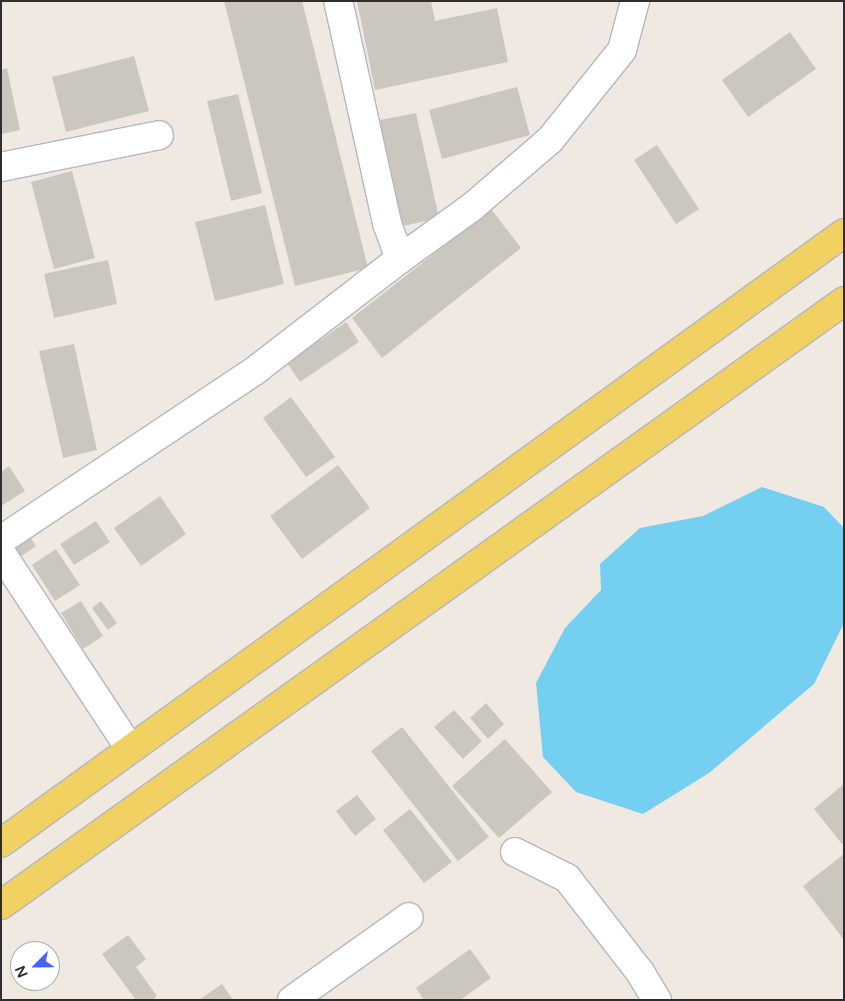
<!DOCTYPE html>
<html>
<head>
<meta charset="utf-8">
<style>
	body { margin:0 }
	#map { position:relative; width:845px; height:1001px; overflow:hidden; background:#efe9e1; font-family:"Varela Round",sans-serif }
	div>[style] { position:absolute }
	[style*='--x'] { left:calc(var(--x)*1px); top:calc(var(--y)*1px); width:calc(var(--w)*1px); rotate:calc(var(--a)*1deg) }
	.water>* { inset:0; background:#75cff0 }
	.building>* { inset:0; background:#cbc7bf }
	.roads { filter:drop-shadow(1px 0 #b4b7c1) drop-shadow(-1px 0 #b4b7c1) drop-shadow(0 1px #b4b7c1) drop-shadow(0 -1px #b4b7c1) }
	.street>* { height:28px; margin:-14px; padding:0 14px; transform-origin:14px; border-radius:14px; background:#fff }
	.primary>* { height:28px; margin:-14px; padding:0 14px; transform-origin:14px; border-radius:14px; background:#f2d163 }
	span { translate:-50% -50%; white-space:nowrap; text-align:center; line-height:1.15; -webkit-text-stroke:4px #fff; paint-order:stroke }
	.frame { position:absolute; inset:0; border:2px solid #2e2e2e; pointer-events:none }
	.north { position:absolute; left:10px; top:941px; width:50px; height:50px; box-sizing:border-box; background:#fff; border:1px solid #ababab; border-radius:50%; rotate:247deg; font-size:14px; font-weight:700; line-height:20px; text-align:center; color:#2e2e2e }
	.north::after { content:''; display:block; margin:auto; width:18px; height:22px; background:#4264fb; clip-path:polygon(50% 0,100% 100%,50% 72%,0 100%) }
</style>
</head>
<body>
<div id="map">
	<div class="water">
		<div style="clip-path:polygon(762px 487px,824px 507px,844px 528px,844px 623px,814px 684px,709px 773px,643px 814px,576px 792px,543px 757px,536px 683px,565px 628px,601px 590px,600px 564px,640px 528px,703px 516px)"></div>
	</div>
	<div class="building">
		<div style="clip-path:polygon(224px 1px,302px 1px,368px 268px,295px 286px)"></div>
		<div style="clip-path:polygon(357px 1px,431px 1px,435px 21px,497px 8px,508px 62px,375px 90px)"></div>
		<div style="clip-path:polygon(790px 32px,816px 69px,748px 117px,722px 80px)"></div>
		<div style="clip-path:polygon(134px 56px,149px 111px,66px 132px,52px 77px)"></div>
		<div style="clip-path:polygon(7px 68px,20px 130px,1px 134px,1px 70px)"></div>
		<div style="clip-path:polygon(517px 87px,530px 135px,442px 159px,429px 110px)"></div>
		<div style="clip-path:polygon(238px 94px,262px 193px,231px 201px,207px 101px)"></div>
		<div style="clip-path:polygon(416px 113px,439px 218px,403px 226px,380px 120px)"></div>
		<div style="clip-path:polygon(657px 145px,699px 209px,676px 224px,634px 160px)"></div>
		<div style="clip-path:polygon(72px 171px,95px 258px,54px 269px,31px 182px)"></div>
		<div style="clip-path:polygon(265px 205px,284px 284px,215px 301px,195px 222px)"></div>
		<div style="clip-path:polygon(491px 209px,521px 248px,382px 358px,352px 318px)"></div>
		<div style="clip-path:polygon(108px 260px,117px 304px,54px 318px,44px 274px)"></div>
		<div style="clip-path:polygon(346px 322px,359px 342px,300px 382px,287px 363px)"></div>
		<div style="clip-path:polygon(74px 344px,97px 450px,63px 458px,39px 351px)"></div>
		<div style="clip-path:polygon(291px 397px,335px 457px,306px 477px,263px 418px)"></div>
		<div style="clip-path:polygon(338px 465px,370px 508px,302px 559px,270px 516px)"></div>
		<div style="clip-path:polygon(9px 466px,25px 491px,1px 506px,1px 472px)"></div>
		<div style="clip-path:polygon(160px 496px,186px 534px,141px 566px,114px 528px)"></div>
		<div style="clip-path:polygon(96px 521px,110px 542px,74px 565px,60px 544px)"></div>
		<div style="clip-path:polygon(24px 528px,36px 546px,17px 559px,5px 542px)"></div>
		<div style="clip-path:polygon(56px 549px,80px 585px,55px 601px,32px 565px)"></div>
		<div style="clip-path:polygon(81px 601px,103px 636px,83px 649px,61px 613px)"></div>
		<div style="clip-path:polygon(101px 601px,117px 623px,108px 630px,92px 608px)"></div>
		<div style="clip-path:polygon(486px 703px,504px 724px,488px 739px,470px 718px)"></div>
		<div style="clip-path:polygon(454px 710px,482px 741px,463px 759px,434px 727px)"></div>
		<div style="clip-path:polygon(402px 727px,489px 837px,458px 861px,371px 751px)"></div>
		<div style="clip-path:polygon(505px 739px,552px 792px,499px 838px,452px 786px)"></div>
		<div style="clip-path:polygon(844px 784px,844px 843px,842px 844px,814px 809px)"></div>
		<div style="clip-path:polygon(357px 795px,376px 819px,355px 836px,336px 811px)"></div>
		<div style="clip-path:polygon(410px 809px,452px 862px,424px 883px,383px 830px)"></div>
		<div style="clip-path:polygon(844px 854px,844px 940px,803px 886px)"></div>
		<div style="clip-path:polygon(128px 935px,146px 959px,136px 967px,157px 996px,152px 1000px,136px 1000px,102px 954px)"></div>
		<div style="clip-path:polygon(470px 949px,491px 978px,460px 1000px,424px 1000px,416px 988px)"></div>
		<div style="clip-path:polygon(222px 984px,233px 1000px,199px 1000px)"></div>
	</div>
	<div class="roads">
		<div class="street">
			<div style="--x:1;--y:167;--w:161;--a:-11.4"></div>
			<div style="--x:400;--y:259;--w:89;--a:-35.8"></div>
			<div style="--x:472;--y:207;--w:103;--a:-40.7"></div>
			<div style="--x:550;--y:140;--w:115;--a:-51.3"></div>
			<div style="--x:622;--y:50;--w:51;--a:-75.1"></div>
			<div style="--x:1;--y:540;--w:308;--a:-33.7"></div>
			<div style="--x:257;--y:369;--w:180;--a:-37.6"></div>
			<div style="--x:400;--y:259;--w:38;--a:-110"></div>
			<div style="--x:387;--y:223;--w:227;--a:-102.4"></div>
			<div style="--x:1;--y:553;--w:235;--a:56.6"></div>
			<div style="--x:515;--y:852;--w:58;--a:26.6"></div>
			<div style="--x:567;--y:878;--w:119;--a:52.2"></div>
			<div style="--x:640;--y:972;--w:33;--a:59"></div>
			<div style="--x:292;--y:1000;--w:143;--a:-35.4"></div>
		</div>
		<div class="primary">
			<div style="--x:1;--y:843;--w:1041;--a:-35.89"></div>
			<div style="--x:1;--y:905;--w:1037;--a:-35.62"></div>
		</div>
	</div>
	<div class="frame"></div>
	<div class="north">N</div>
</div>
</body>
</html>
